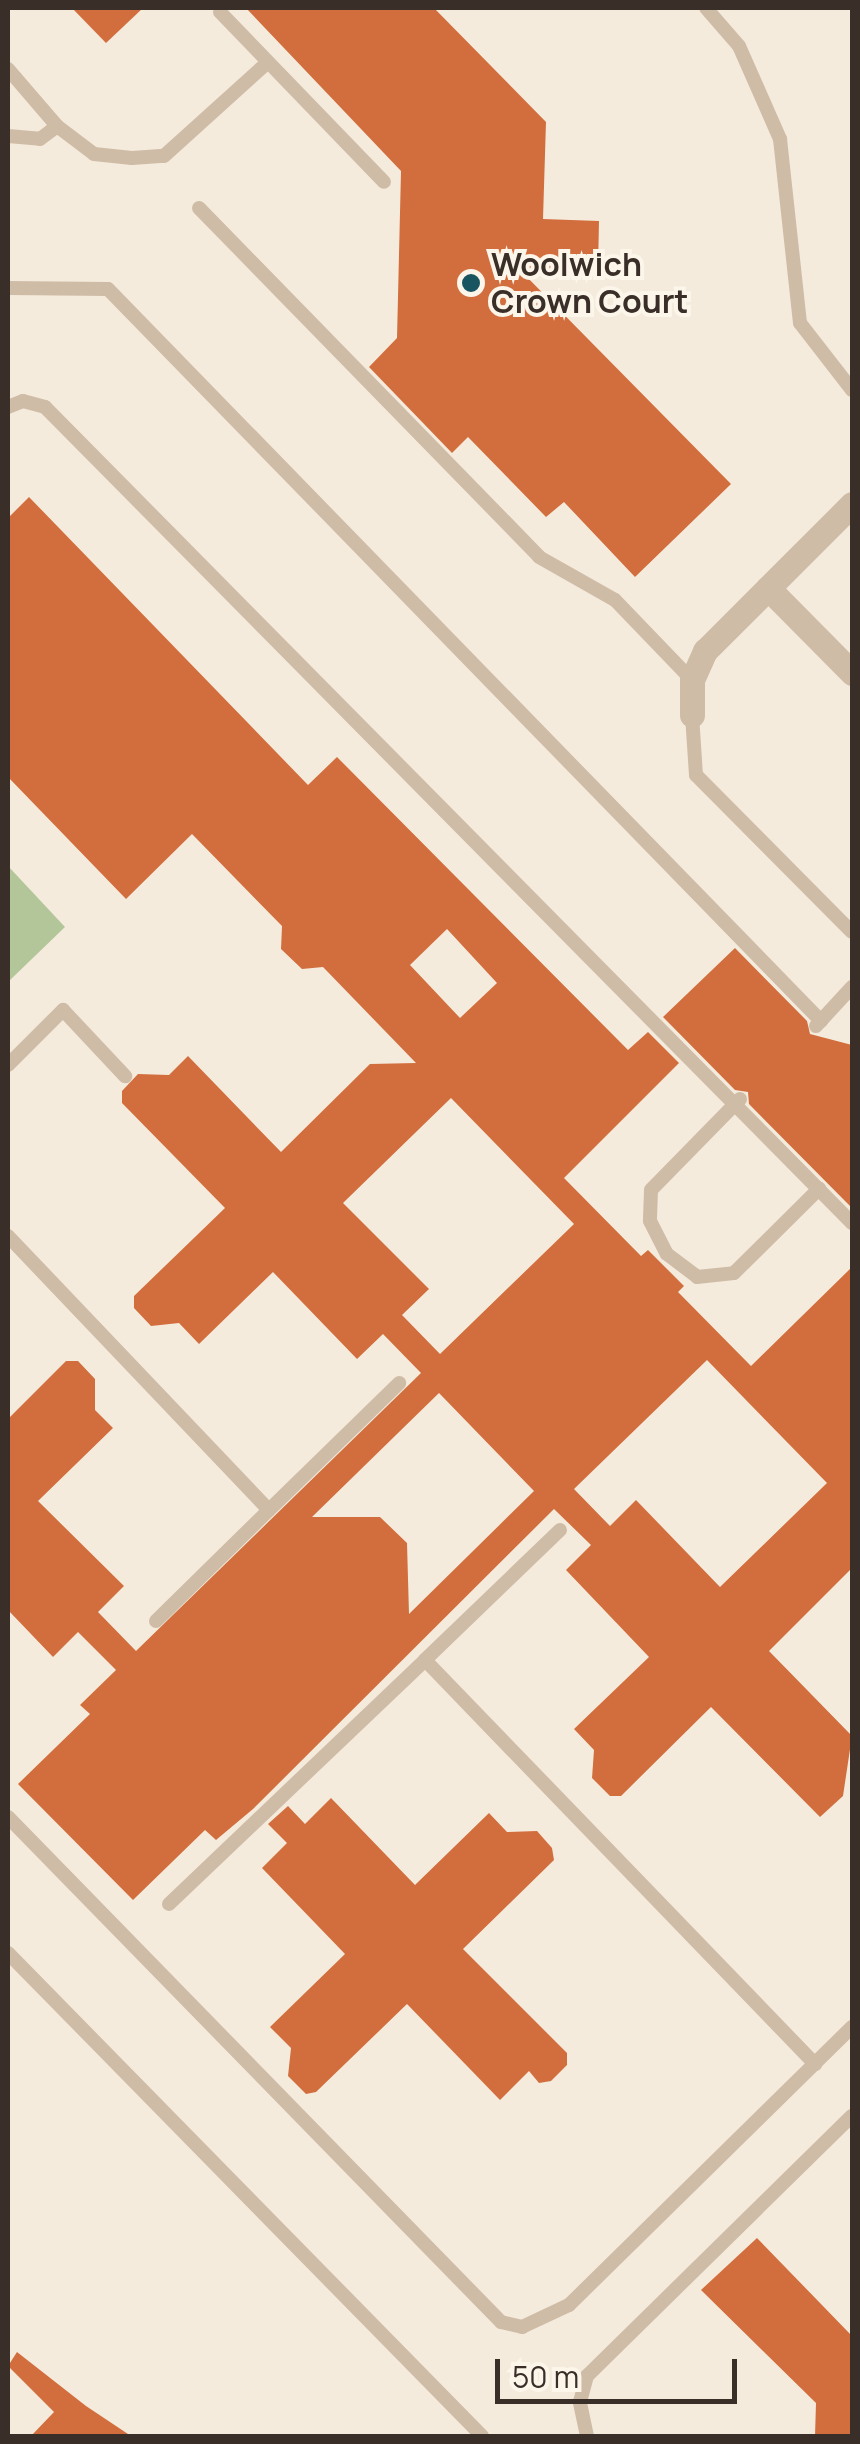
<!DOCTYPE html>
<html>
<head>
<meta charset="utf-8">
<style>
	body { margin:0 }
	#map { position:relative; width:860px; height:2444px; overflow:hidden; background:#f5ebdc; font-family:Manrope,sans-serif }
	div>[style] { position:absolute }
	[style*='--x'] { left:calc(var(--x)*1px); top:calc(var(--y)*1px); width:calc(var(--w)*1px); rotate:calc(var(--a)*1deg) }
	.green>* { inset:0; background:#b3c69a }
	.building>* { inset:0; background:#d26e3d }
	.service>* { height:14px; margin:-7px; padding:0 7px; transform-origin:7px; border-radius:7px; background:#cfbca7 }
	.minor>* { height:25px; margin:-12.5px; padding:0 12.5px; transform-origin:12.5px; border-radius:12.5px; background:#cfbca7 }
	.dots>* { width:28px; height:28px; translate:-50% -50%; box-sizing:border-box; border:5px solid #fcf5ea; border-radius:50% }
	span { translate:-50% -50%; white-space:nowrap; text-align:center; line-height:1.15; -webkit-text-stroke:8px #fcf5ea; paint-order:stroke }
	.poi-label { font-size:32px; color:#3a2f28; font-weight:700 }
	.left { translate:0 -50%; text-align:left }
	.frame { position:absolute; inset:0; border:10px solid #3a2f28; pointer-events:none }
	.scale { position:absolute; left:495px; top:2359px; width:242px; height:45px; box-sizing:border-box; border:5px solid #3a2f28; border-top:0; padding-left:12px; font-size:30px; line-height:35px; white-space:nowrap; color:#3a2f28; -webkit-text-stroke:8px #fcf5ea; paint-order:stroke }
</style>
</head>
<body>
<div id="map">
	<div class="green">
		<div style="clip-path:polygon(8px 866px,65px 927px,8px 982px)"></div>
	</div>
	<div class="building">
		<div style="clip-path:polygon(72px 8px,143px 8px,106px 43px)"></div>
		<div style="clip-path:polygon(246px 8px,434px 8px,546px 122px,543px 219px,599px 221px,598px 270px,520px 270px,731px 484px,635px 577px,564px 502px,546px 517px,468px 437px,452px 453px,369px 367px,397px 338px,401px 171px)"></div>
		<div style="clip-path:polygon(evenodd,29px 497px,308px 785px,337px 757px,628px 1050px,648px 1032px,679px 1063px,564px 1178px,641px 1256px,648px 1250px,684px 1286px,678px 1292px,751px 1366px,852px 1267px,852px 1568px,769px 1651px,852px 1736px,843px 1796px,820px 1817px,711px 1707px,621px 1796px,610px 1796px,592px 1778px,594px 1750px,574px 1729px,649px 1657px,566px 1570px,591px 1545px,554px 1509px,253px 1809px,216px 1840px,205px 1830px,133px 1900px,18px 1784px,90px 1714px,80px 1705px,116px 1670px,78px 1632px,53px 1657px,8px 1610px,8px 1419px,66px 1361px,78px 1361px,95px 1379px,95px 1410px,113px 1428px,38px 1501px,124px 1586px,98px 1612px,136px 1651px,421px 1373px,383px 1334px,357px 1359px,273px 1272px,199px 1344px,179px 1323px,151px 1326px,134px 1308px,134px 1296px,225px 1208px,122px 1103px,122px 1091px,138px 1074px,169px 1075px,188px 1056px,281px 1152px,370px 1064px,416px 1063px,323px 967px,302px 969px,281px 949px,282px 926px,192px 834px,126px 899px,8px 777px,8px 518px,29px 497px,447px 929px,497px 983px,460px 1018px,410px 965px,447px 929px,29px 497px,451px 1098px,574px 1224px,440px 1354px,402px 1315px,429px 1289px,343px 1203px,451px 1098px,29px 497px,707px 1360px,827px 1483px,720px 1587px,636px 1500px,610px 1526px,574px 1489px,707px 1360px,29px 497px,439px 1393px,534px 1491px,409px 1614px,407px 1543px,380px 1517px,312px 1517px,439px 1393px)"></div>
		<div style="clip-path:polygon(735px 948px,807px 1021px,810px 1034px,852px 1045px,852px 1208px,749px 1104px,748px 1092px,735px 1090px,663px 1017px)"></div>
		<div style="clip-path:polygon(331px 1798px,415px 1885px,489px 1813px,507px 1832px,537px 1831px,552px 1848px,554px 1860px,463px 1949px,567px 2053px,567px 2065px,551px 2081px,539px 2083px,529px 2071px,500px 2100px,407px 2004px,316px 2092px,306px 2094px,288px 2076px,291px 2048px,270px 2027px,345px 1954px,262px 1868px,287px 1843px,268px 1824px,288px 1806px,305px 1824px)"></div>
		<div style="clip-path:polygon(757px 2238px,852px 2336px,852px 2436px,815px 2436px,816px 2403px,701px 2290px)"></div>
		<div style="clip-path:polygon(17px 2352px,86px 2406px,131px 2436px,31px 2436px,54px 2412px,8px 2366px)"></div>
	</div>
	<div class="service">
		<div style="--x:706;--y:8;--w:50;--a:49"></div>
		<div style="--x:739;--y:46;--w:102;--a:66.2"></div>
		<div style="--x:780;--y:139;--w:185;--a:83.8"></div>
		<div style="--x:800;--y:323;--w:85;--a:52.2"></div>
		<div style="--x:220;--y:12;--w:236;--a:46"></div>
		<div style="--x:8;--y:69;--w:75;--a:49.3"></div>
		<div style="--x:57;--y:126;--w:46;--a:37.1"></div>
		<div style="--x:94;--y:154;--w:38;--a:6"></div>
		<div style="--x:132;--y:158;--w:32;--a:-4"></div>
		<div style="--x:164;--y:156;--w:139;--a:-42.1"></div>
		<div style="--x:8;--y:136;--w:32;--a:5"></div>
		<div style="--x:40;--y:139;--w:21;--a:-37"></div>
		<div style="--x:199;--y:208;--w:487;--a:45.7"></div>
		<div style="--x:539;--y:557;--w:87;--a:29.5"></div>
		<div style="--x:615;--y:600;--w:111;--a:46.1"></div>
		<div style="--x:8;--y:288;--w:100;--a:0.6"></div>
		<div style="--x:108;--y:289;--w:1022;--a:45.75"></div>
		<div style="--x:8;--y:407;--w:16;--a:-22"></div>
		<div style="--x:23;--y:401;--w:23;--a:15"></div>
		<div style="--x:45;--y:407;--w:1148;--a:45.32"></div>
		<div style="--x:692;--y:715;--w:60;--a:86.2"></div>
		<div style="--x:696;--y:775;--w:221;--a:45.2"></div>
		<div style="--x:816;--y:1026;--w:53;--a:-47.3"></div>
		<div style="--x:8;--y:1065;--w:78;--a:-45"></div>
		<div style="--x:63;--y:1010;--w:91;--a:46.8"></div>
		<div style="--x:740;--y:1099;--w:127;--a:134.4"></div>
		<div style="--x:651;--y:1190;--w:31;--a:92"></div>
		<div style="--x:650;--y:1221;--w:37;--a:63"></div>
		<div style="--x:667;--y:1254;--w:38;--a:37"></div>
		<div style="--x:697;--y:1277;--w:37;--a:-6"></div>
		<div style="--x:734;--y:1273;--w:120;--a:-44.7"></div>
		<div style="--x:8;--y:1236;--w:378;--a:46.4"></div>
		<div style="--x:269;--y:1510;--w:182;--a:-44.3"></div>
		<div style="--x:560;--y:1530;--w:187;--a:136.1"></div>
		<div style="--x:425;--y:1660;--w:562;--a:46.01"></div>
		<div style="--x:156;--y:1621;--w:158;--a:-44.5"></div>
		<div style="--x:8;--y:1817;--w:706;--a:45.69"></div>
		<div style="--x:501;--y:2322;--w:22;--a:13"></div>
		<div style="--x:522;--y:2327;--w:52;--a:-25.1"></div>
		<div style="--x:569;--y:2305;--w:397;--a:-44.5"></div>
		<div style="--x:169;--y:1904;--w:354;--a:-43.6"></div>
		<div style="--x:8;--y:1953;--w:677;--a:45.54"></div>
		<div style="--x:587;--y:2436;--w:35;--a:-102"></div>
		<div style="--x:580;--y:2402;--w:27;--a:-75"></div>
		<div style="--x:587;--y:2376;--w:371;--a:-44.5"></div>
	</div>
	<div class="minor">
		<div style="--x:768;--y:588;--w:120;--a:45.3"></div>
		<div style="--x:692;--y:715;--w:35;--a:-90"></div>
		<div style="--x:692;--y:680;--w:32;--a:-66"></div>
		<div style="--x:705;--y:651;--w:208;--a:-45"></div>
	</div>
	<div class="dots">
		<div style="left:471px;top:283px;background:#195560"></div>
	</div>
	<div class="poi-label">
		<span class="left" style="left:491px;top:283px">Woolwich<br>Crown Court</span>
	</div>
	<div class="frame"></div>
	<div class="scale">50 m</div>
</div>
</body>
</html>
